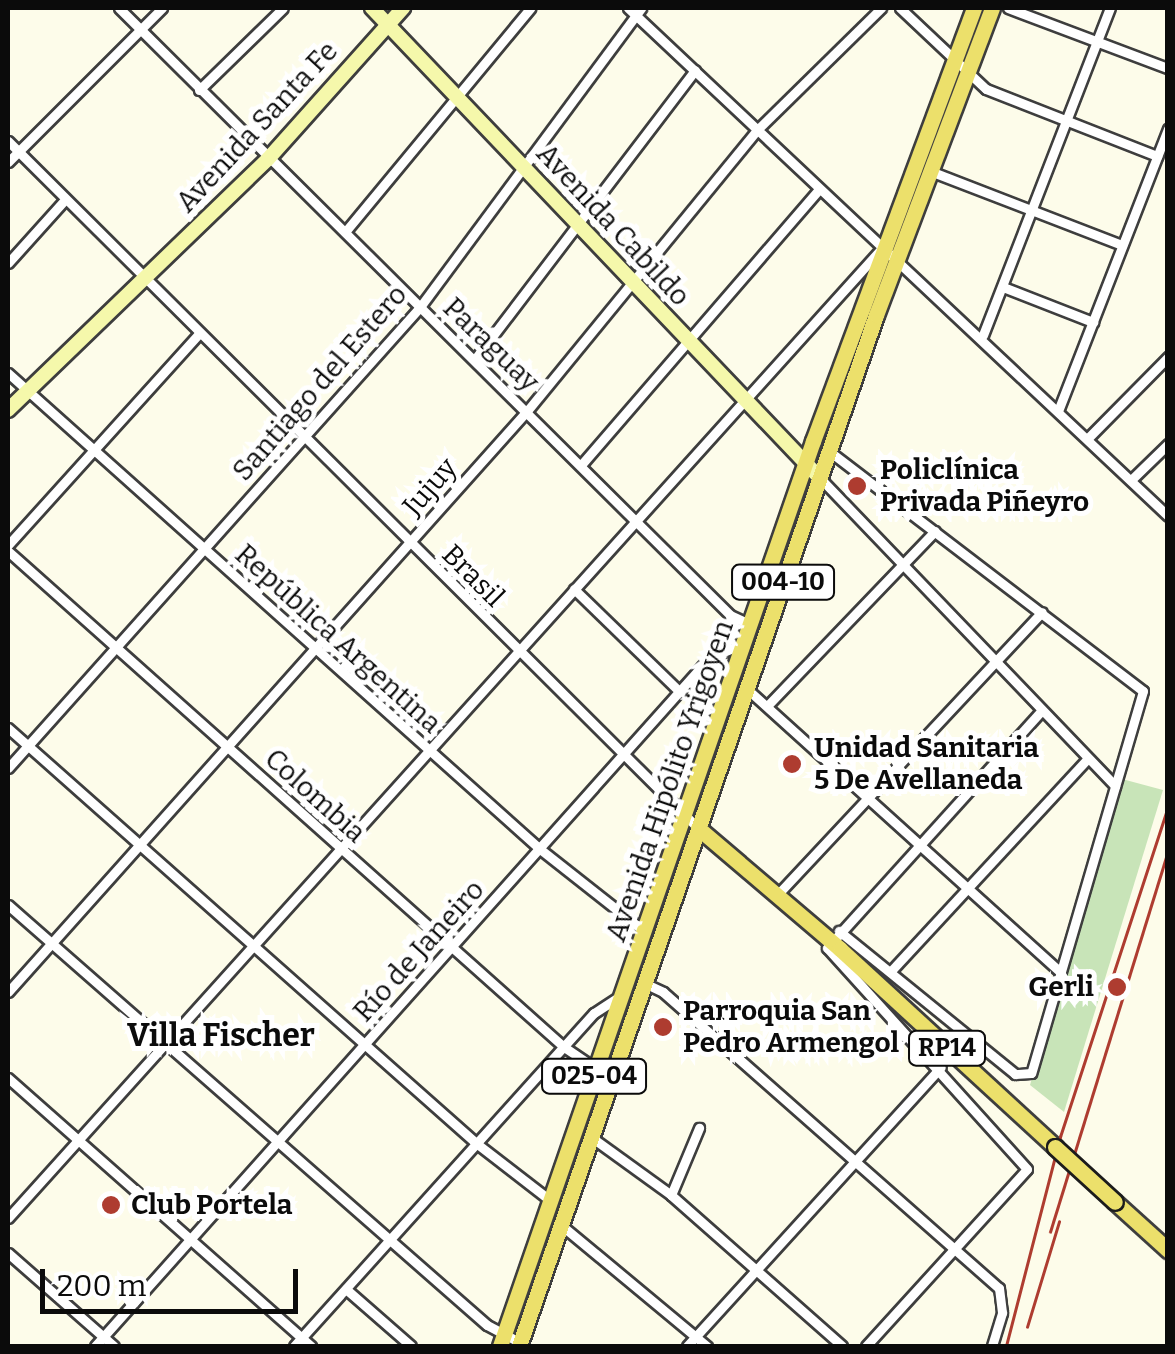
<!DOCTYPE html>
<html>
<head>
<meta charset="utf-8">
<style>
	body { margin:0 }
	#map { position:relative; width:1175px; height:1354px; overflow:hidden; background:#fdfcea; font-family:Bitter,serif }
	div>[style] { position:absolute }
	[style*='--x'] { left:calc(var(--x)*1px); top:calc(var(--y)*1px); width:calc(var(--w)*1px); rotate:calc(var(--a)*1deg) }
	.green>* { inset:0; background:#c8e4b8 }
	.roads { filter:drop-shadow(2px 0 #3e3e3e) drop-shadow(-2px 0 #3e3e3e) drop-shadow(0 2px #3e3e3e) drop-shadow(0 -2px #3e3e3e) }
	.street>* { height:9px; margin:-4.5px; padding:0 4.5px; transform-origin:4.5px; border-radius:4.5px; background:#fff }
	.secondary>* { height:14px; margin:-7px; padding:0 7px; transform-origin:7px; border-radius:7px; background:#f5f8ab }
	.primary>* { height:15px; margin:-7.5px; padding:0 7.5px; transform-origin:7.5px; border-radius:7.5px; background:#ece06b }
	.rail>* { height:2.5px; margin:-1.25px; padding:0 1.25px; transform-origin:1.25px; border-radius:1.25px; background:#ae3c30 }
	.bridges { filter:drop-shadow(2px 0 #1c1c1c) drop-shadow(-2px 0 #1c1c1c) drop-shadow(0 2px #1c1c1c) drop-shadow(0 -2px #1c1c1c) }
	.primary-bridge>* { height:15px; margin:-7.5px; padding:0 7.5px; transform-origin:7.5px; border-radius:7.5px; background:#ece06b }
	.dots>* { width:28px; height:28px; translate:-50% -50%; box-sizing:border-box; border:5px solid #fff; border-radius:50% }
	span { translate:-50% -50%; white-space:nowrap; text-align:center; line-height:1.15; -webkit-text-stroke:10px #fff; paint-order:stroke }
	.shield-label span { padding:2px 8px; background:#fff; border:2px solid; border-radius:8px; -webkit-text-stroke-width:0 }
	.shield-label { font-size:25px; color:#0b0b0b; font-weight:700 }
	.street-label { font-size:28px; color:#0b0b0b }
	.poi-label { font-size:28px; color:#0b0b0b; font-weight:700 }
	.left { translate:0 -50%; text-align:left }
	.right { translate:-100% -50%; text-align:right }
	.quarter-label { font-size:32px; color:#0b0b0b; font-weight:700 }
	.frame { position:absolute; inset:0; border:10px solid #0b0b0b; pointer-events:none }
	.scale { position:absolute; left:40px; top:1269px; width:258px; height:45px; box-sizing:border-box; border:5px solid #0b0b0b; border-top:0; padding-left:12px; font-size:30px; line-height:35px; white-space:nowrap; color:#0b0b0b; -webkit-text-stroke:8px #fff; paint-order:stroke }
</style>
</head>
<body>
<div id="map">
	<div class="green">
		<div style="clip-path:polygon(1122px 779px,1163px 790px,1064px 1112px,1030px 1085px)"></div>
	</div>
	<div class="roads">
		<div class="street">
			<div style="--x:119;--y:8;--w:861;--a:44.81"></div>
			<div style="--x:730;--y:615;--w:23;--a:25"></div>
			<div style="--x:628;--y:8;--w:741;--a:43.25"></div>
			<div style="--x:900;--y:8;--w:118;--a:43.3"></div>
			<div style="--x:986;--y:89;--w:184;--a:21.4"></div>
			<div style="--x:1008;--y:8;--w:171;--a:20.6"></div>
			<div style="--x:199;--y:90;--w:117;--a:-44.3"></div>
			<div style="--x:8;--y:141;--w:974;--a:44.88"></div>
			<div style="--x:8;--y:162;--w:218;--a:-45"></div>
			<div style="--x:930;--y:171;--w:206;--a:21.1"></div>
			<div style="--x:345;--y:232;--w:291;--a:-50.4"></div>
			<div style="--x:8;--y:263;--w:82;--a:-48"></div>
			<div style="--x:1003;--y:287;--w:97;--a:21.3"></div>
			<div style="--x:983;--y:335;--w:351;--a:-68.8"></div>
			<div style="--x:475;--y:359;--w:363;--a:-52.7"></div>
			<div style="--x:8;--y:373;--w:714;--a:41.82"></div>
			<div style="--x:540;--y:849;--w:134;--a:38.3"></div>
			<div style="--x:1058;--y:411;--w:303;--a:-68.7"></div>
			<div style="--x:1088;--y:438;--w:114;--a:-45.4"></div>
			<div style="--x:829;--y:451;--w:395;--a:37.4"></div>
			<div style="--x:1143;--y:691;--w:398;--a:106.3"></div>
			<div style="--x:1031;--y:1073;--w:16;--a:176"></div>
			<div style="--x:1015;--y:1074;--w:227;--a:-140.9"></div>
			<div style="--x:581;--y:465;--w:364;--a:-49.2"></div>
			<div style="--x:819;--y:477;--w:428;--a:46.2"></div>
			<div style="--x:1131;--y:480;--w:52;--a:-44.2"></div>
			<div style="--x:8;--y:545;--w:283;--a:-47.9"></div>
			<div style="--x:8;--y:551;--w:745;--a:41.74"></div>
			<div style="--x:564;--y:1047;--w:40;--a:34"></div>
			<div style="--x:574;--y:589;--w:148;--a:44.2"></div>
			<div style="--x:746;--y:688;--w:423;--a:42.1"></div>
			<div style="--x:768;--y:705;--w:241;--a:-46.2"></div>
			<div style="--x:8;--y:728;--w:625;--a:41.57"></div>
			<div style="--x:476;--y:1143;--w:95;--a:37.7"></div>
			<div style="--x:8;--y:768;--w:618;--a:-48.21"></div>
			<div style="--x:420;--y:307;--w:372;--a:-53.5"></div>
			<div style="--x:778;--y:894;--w:386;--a:-46.9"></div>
			<div style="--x:8;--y:905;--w:637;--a:41.25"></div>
			<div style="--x:487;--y:1325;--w:38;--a:28"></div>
			<div style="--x:890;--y:972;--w:290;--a:-47.2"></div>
			<div style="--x:644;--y:983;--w:21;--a:25"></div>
			<div style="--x:663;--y:992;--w:448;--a:41.4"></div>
			<div style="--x:999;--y:1288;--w:25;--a:83"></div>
			<div style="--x:1002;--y:1313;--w:34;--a:107"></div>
			<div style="--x:8;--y:992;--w:779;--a:-48.23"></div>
			<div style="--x:527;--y:411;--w:363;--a:-50.7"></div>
			<div style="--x:757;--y:130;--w:174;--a:-44.5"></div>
			<div style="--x:8;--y:1078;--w:405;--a:41.5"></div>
			<div style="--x:591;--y:1137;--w:99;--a:35.9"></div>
			<div style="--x:671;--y:1195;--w:228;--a:41.4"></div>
			<div style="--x:671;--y:1195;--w:73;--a:-67.3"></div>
			<div style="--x:8;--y:1218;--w:1304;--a:-47.98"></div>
			<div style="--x:561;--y:1225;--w:190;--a:39.7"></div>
			<div style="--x:8;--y:1253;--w:141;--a:41.3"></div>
			<div style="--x:347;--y:1290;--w:85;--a:41.2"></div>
			<div style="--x:95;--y:1346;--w:922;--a:-48.25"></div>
			<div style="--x:709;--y:658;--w:39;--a:-23"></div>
			<div style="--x:294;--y:1346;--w:448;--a:-48"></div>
			<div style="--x:594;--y:1013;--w:31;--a:-33"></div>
			<div style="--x:687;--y:1346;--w:377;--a:-47.7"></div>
			<div style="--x:866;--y:1346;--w:239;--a:-47.7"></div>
			<div style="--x:1027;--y:1169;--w:298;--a:-132.1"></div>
			<div style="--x:827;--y:948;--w:319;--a:-47.9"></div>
		</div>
		<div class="secondary">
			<div style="--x:372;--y:8;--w:648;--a:46.38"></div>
			<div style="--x:8;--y:410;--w:361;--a:-44"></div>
			<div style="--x:268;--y:159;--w:203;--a:-48.2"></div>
		</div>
		<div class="primary">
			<div style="--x:698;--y:828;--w:187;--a:40.4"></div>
			<div style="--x:840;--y:949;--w:292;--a:42.6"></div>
			<div style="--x:1115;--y:1202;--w:72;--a:42.2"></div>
			<div style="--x:500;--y:1346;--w:958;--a:-70.92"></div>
			<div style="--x:813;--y:441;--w:462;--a:-69.6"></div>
			<div style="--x:519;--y:1346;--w:1091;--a:-70.9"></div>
			<div style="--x:876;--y:315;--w:328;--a:-69.3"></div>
		</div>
	</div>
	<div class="rail">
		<div style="--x:1050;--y:1232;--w:400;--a:-72.8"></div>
		<div style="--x:1027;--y:1327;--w:110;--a:-73.1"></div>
		<div style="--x:1006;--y:1346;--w:216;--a:-75.5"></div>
		<div style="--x:1060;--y:1137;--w:348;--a:-71.9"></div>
	</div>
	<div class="bridges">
		<div class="primary-bridge">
			<div style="--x:1055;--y:1147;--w:81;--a:42.5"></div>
		</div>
	</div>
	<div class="dots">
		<div style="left:857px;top:486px;background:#ae3c30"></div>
		<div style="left:792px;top:764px;background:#ae3c30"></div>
		<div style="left:1117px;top:987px;background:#ae3c30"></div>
		<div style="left:663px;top:1027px;background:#ae3c30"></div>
		<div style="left:111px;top:1205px;background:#ae3c30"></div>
	</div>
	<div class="shield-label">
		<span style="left:783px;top:582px">004-10</span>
		<span style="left:947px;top:1048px">RP14</span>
		<span style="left:594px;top:1076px">025-04</span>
	</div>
	<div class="street-label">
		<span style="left:257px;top:127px;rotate:-47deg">Avenida Santa Fe</span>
		<span style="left:613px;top:225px;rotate:47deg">Avenida Cabildo</span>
		<span style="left:491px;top:345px;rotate:44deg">Paraguay</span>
		<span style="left:320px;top:383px;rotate:-49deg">Santiago del Estero</span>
		<span style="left:430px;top:487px;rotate:-49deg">Jujuy</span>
		<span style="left:473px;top:576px;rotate:45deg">Brasil</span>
		<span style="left:338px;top:639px;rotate:42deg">República Argentina</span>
		<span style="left:670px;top:781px;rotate:-71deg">Avenida Hipólito Yrigoyen</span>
		<span style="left:315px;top:796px;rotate:42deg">Colombia</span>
		<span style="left:419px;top:951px;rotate:-48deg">Río de Janeiro</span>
	</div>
	<div class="poi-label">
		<span class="left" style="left:880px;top:486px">Policlínica<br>Privada Piñeyro</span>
		<span class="left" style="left:814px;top:764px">Unidad Sanitaria<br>5 De Avellaneda</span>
		<span class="right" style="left:1094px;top:987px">Gerli</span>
		<span class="left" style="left:683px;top:1027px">Parroquia San<br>Pedro Armengol</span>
		<span class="left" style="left:131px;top:1205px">Club Portela</span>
	</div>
	<div class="quarter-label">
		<span style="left:221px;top:1035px">Villa Fischer</span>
	</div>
	<div class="frame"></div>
	<div class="scale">200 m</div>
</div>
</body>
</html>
